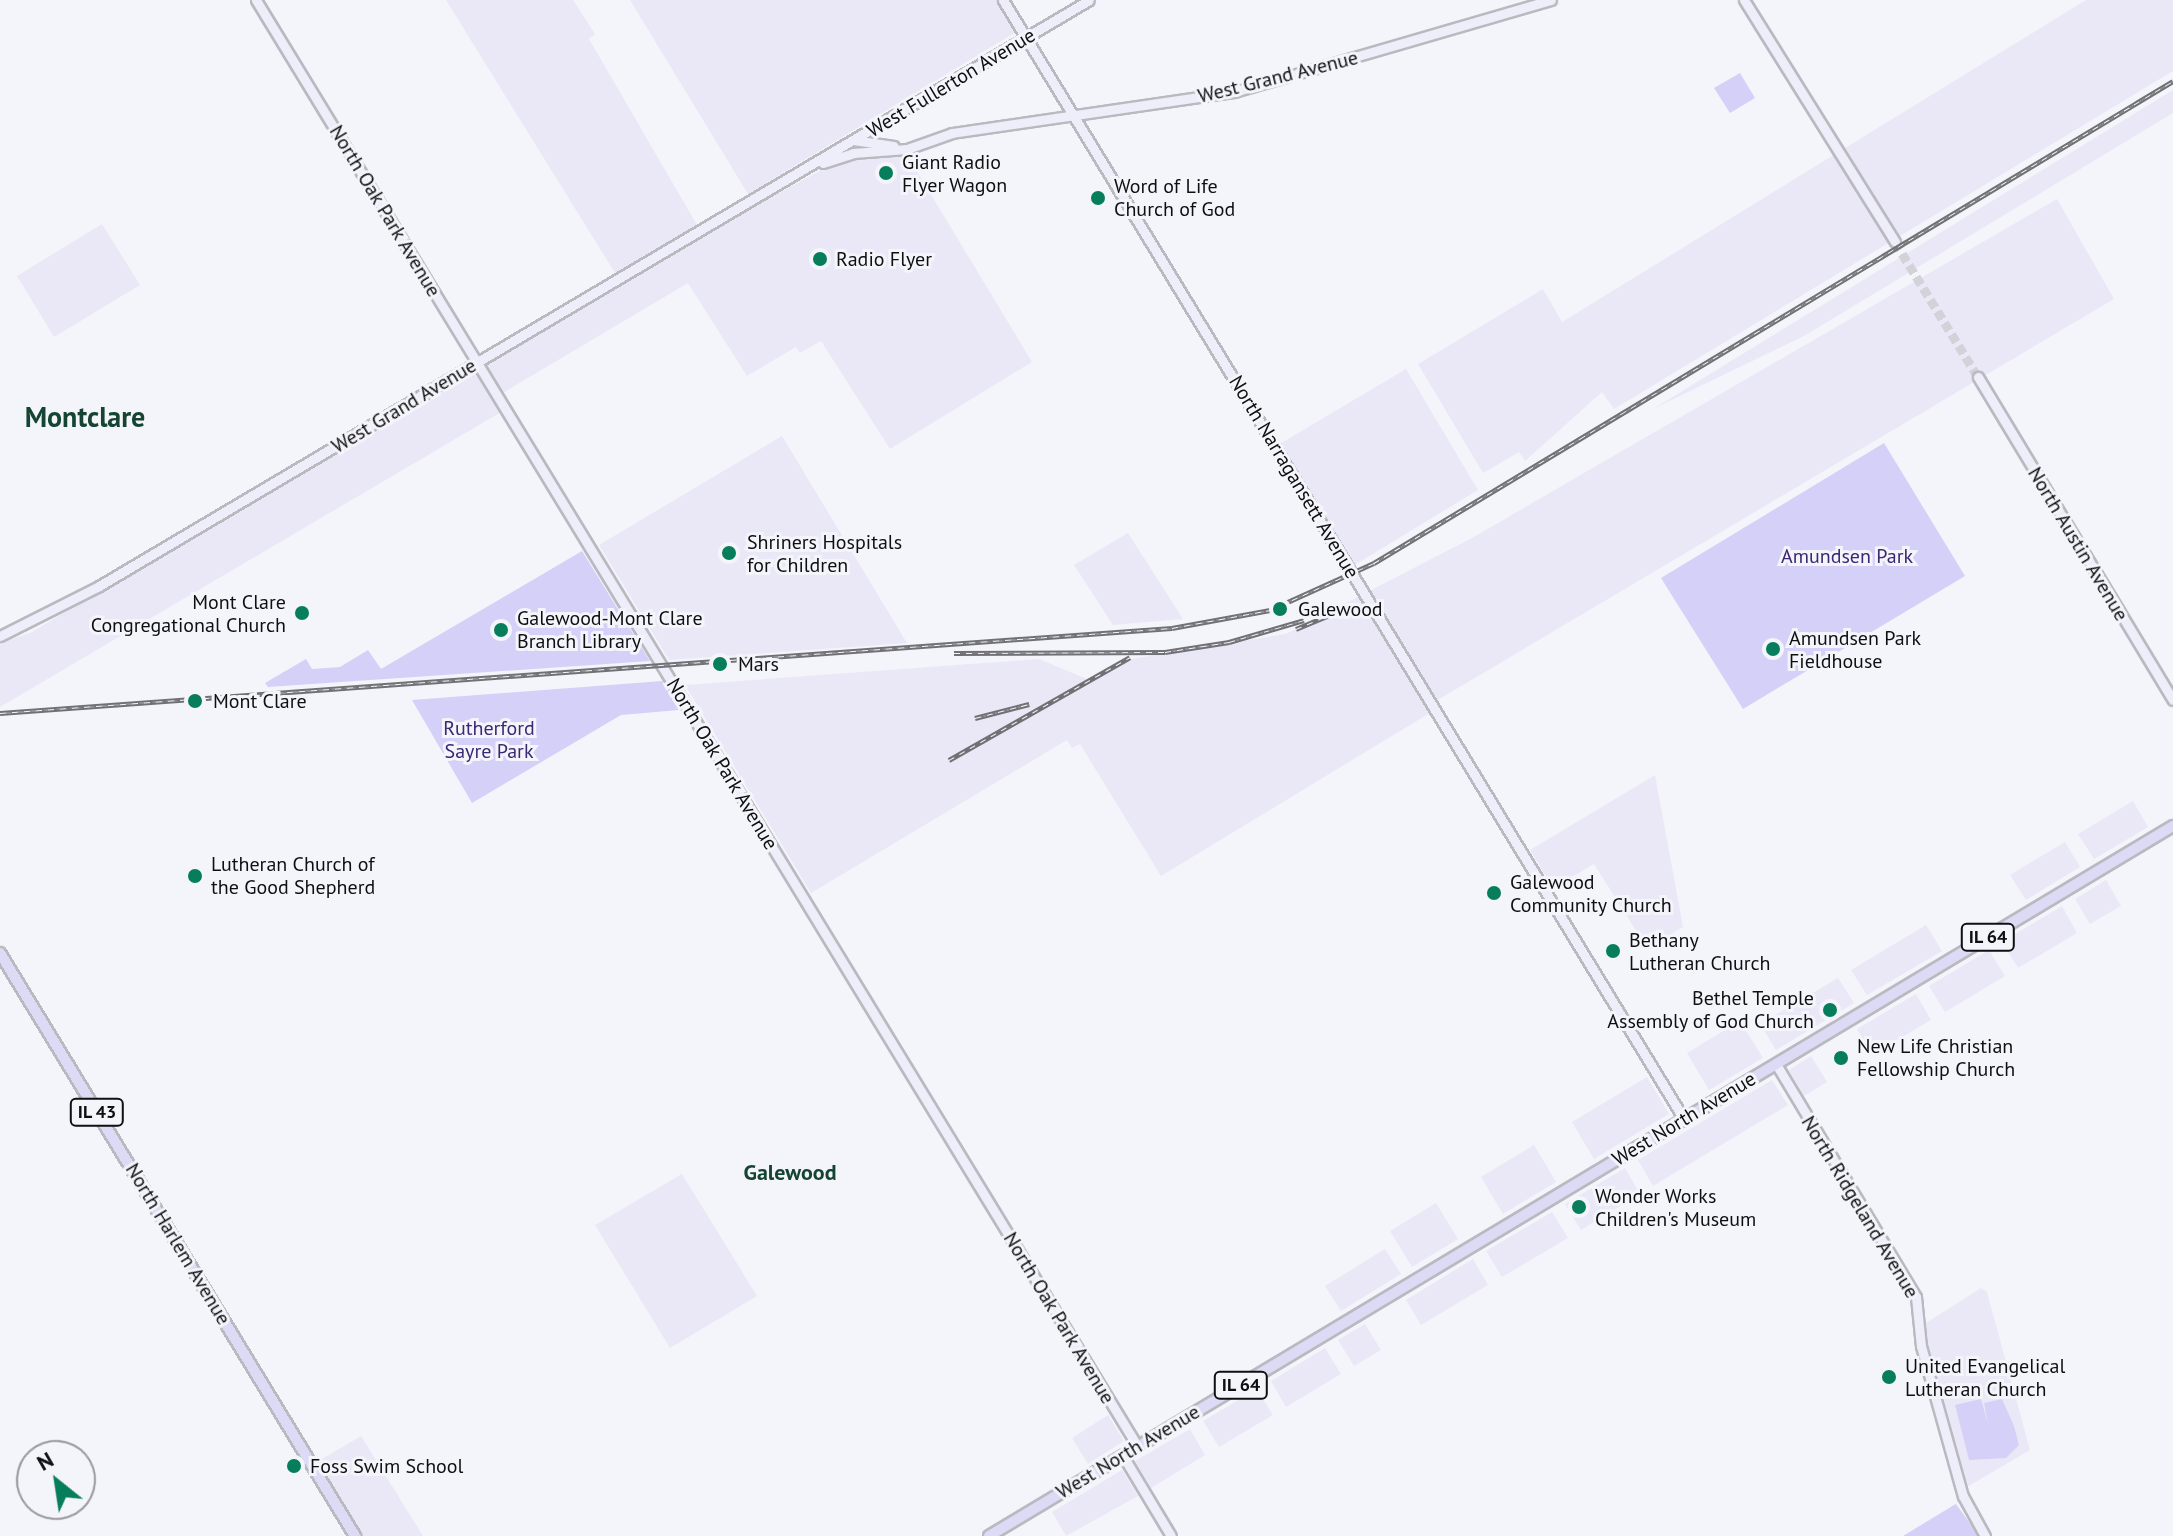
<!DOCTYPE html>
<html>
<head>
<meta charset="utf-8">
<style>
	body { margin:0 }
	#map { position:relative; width:2173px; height:1536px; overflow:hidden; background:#f4f4fb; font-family:"PT Sans",sans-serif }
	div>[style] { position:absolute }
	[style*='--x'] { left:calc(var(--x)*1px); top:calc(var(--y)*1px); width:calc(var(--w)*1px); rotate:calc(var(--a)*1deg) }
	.built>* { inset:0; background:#eae8f7 }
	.green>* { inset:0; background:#d5d0f8 }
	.secondary-tunnel>* { height:9px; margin-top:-4.5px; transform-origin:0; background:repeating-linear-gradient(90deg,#d2d2d8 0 9px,transparent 0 13.5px) }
	.roads { filter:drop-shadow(2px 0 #bab9c0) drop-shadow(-2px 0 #bab9c0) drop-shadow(0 2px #bab9c0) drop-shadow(0 -2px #bab9c0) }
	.secondary>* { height:9px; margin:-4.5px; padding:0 4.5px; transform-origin:4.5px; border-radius:4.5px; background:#eeedfa }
	.primary>* { height:10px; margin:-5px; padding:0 5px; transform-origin:5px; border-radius:5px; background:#dddaf5 }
	.rail>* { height:5px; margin-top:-2.5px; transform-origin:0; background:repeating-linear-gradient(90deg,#f4f4fb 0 6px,#717175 0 12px); box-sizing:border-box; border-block:2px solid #717175 }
	.dots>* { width:22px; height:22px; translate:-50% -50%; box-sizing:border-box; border:4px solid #f4f4fb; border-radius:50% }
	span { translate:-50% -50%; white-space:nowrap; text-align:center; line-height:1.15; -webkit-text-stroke:6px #f4f4fb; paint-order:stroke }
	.shield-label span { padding:2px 6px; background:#f4f4fb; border:2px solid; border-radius:6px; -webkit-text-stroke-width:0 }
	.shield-label { font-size:18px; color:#0f0f11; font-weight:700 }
	.street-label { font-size:20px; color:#0f0f11 }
	.poi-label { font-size:20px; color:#0f0f11 }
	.left { translate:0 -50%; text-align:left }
	.right { translate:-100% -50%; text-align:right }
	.park-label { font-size:20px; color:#3b2773 }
	.neighbourhood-label { font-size:22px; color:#154433; font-weight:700 }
	.district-label { font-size:28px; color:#154433; font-weight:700 }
	.north { position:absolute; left:16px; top:1440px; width:80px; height:80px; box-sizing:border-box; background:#f4f4fb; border:2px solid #98989d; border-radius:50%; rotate:330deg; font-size:22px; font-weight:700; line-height:32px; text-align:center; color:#0f0f11 }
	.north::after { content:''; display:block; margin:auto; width:28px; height:36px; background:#067d5b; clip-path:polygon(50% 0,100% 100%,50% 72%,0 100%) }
</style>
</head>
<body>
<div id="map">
	<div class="built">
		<div style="clip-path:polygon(446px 0,573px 0,595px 34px,589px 39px,697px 225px,615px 273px)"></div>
		<div style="clip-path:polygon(630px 0,996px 0,1016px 32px,748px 194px)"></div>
		<div style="clip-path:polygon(2086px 0,2173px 0,2173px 71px,1614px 409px,1602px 392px,1525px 461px,1519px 452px,1483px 473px,1418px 364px,1543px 289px,1562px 322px)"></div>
		<div style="clip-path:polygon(2173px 90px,2173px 113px,1804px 336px,1653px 409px)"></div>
		<div style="clip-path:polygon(878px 153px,909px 158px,1032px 362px,890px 449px,821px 341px,800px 353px,796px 347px,747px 376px,688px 283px,501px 394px,508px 408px,0 707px,0 643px,30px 633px,749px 209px,840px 160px)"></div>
		<div style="clip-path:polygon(2057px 199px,2114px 299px,1436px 701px,1438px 708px,1161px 876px,1080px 744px,1072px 748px,1067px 740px,811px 893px,685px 685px,1039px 659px,1087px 679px,1119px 661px,1286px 634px,1472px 538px)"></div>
		<div style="clip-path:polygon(102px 224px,140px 285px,54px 337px,17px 276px)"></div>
		<div style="clip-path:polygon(1406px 369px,1478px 490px,1353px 566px,1278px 445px)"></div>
		<div style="clip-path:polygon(782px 436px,907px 643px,669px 660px,599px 545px)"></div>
		<div style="clip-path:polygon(1128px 533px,1183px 619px,1113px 625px,1074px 565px)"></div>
		<div style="clip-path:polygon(1655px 775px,1683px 927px,1647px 948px,1594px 864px,1553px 888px,1530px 850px)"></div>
		<div style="clip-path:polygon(2133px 801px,2148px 827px,2094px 859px,2078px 834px)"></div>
		<div style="clip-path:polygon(2065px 842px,2080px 867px,2026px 900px,2010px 875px)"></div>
		<div style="clip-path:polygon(2106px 880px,2121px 906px,2090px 924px,2075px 899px)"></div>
		<div style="clip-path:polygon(2062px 906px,2077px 933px,2018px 968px,2002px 942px)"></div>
		<div style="clip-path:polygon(1926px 925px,1942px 951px,1867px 995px,1851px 970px)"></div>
		<div style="clip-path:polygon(1989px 950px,2005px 976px,1945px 1012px,1929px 986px)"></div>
		<div style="clip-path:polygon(1838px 978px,1854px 1003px,1776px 1050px,1760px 1024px)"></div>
		<div style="clip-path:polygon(1916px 994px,1931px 1020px,1872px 1055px,1857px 1029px)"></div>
		<div style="clip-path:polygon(1740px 1021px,1763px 1058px,1709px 1090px,1687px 1053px)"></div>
		<div style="clip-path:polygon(1811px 1056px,1827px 1082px,1804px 1096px,1789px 1070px)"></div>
		<div style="clip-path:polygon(1647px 1077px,1669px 1114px,1594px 1159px,1572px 1122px)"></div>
		<div style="clip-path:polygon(1772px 1080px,1788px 1105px,1653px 1186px,1638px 1160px)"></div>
		<div style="clip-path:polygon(1534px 1145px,1556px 1182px,1503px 1214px,1481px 1177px)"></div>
		<div style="clip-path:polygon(1625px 1168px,1640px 1194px,1581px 1230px,1565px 1204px)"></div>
		<div style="clip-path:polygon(682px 1174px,757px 1296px,670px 1348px,595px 1225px)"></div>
		<div style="clip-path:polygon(1436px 1203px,1458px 1239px,1412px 1267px,1390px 1231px)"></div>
		<div style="clip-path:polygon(1552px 1212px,1568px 1238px,1502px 1277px,1486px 1251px)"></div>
		<div style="clip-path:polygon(1385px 1249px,1401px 1274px,1341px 1311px,1325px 1286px)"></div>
		<div style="clip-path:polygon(1473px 1259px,1488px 1285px,1421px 1325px,1406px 1300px)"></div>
		<div style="clip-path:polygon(1981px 1288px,1987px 1292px,2030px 1450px,1967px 1487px,1923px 1325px)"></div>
		<div style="clip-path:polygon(1365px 1324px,1381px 1350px,1354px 1366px,1338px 1340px)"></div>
		<div style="clip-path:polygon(1325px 1348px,1341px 1374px,1286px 1407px,1271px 1381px)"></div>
		<div style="clip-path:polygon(1257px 1389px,1273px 1415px,1219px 1447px,1203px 1421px)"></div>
		<div style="clip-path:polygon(1108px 1415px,1124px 1441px,1088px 1464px,1072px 1438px)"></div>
		<div style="clip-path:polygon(1190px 1429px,1205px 1455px,1151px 1488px,1135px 1461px)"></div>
		<div style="clip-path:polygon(361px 1436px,423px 1536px,362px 1536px,317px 1462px)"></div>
		<div style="clip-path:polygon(1122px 1470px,1138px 1496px,1066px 1536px,1052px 1512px)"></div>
	</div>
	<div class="green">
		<div style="clip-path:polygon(1740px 73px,1755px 98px,1730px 113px,1714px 88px)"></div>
		<div style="clip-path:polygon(1884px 443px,1965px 576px,1743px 709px,1661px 578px)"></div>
		<div style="clip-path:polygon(582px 551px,650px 661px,268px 687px,265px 683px,306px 659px,312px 669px,340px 667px,368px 650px,381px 669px)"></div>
		<div style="clip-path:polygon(662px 681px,679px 710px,621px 715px,472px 803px,412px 700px)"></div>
		<div style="clip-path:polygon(1981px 1399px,1988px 1424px,1984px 1403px,2002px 1399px,2014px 1426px,2019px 1445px,2006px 1458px,1969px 1460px,1955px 1405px)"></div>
		<div style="clip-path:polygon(1956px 1504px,1979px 1536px,1903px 1536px,1954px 1505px)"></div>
	</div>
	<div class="secondary-tunnel">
		<div style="--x:1895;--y:242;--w:158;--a:58.4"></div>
	</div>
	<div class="roads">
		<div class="secondary">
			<div style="--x:256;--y:0;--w:1695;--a:58.64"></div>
			<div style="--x:1003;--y:0;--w:1310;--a:58.68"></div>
			<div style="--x:1744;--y:0;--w:285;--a:58"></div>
			<div style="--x:853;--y:140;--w:41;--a:8.3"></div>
			<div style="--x:823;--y:163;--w:32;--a:-18"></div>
			<div style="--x:853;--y:153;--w:54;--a:-4.2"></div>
			<div style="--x:907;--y:149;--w:48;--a:-19.6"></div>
			<div style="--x:952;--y:133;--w:285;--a:-8.3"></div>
			<div style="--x:1234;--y:92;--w:330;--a:-16.2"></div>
			<div style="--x:1978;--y:377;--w:377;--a:58.9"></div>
			<div style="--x:0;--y:636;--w:111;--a:-26.8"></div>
			<div style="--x:99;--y:586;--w:1150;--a:-30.62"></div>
			<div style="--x:1776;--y:1064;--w:272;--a:59"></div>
			<div style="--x:1916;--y:1297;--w:49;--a:84.2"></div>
			<div style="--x:1921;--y:1346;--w:156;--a:74.4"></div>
			<div style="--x:1963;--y:1496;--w:46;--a:61.2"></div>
			<div style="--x:1123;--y:1456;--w:93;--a:59"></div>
		</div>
		<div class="primary">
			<div style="--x:0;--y:953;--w:683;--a:58.66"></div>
			<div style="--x:989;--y:1536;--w:1381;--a:-30.95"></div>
		</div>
	</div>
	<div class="rail">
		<div style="--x:1296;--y:629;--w:41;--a:-22.8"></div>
		<div style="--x:954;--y:653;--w:211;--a:-0.3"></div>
		<div style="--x:1165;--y:652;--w:65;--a:-8.9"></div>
		<div style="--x:1229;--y:642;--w:78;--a:-16.3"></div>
		<div style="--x:0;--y:713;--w:1175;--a:-4.15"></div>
		<div style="--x:1172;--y:628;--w:100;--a:-10.4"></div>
		<div style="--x:1270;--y:610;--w:114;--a:-24.3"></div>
		<div style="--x:1374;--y:563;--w:933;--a:-31.1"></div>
		<div style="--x:975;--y:718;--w:56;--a:-14.5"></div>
		<div style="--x:949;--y:760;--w:208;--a:-29.6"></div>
	</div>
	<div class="dots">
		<div style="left:886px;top:173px;background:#067d5b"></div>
		<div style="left:1098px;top:198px;background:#067d5b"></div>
		<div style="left:820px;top:259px;background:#067d5b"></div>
		<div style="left:729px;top:553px;background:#067d5b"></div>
		<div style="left:1280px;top:609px;background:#067d5b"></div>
		<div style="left:302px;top:613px;background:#067d5b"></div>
		<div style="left:501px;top:630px;background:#067d5b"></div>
		<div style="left:1773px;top:649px;background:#067d5b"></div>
		<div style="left:720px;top:664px;background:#067d5b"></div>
		<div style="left:195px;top:701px;background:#067d5b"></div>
		<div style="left:195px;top:876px;background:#067d5b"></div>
		<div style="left:1494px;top:893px;background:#067d5b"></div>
		<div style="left:1613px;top:951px;background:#067d5b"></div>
		<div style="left:1830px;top:1010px;background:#067d5b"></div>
		<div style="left:1841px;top:1058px;background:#067d5b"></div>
		<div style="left:1579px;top:1207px;background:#067d5b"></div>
		<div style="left:1889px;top:1377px;background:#067d5b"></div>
		<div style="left:294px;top:1466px;background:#067d5b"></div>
	</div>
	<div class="shield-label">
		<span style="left:1988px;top:937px">IL 64</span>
		<span style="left:97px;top:1112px">IL 43</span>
		<span style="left:1241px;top:1385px">IL 64</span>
	</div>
	<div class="street-label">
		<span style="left:1278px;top:77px;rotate:-14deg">West Grand Avenue</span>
		<span style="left:951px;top:83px;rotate:-31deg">West Fullerton Avenue</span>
		<span style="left:385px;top:211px;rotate:59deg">North Oak Park Avenue</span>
		<span style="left:404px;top:406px;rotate:-31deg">West Grand Avenue</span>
		<span style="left:1294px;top:477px;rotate:59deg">North Narragansett Avenue</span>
		<span style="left:2078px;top:544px;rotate:59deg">North Austin Avenue</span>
		<span style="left:722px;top:764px;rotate:59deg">North Oak Park Avenue</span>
		<span style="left:1684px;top:1119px;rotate:-31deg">West North Avenue</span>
		<span style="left:1860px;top:1207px;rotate:59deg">North Ridgeland Avenue</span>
		<span style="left:178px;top:1244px;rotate:59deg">North Harlem Avenue</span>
		<span style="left:1059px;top:1318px;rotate:59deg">North Oak Park Avenue</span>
		<span style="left:1128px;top:1452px;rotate:-31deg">West North Avenue</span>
	</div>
	<div class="poi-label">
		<span class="left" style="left:902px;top:174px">Giant Radio<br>Flyer Wagon</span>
		<span class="left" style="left:1114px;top:198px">Word of Life<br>Church of God</span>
		<span class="left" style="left:836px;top:259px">Radio Flyer</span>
		<span class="left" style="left:747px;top:554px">Shriners Hospitals<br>for Children</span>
		<span class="right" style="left:286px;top:614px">Mont Clare<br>Congregational Church</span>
		<span class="left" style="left:1298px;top:609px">Galewood</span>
		<span class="left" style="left:517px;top:630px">Galewood-Mont Clare<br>Branch Library</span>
		<span class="left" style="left:1789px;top:650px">Amundsen Park<br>Fieldhouse</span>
		<span class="left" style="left:738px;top:664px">Mars</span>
		<span class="left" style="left:213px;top:701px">Mont Clare</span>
		<span class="left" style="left:211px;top:876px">Lutheran Church of<br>the Good Shepherd</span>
		<span class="left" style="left:1510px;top:894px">Galewood<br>Community Church</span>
		<span class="left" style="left:1629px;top:952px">Bethany<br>Lutheran Church</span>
		<span class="right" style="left:1814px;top:1010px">Bethel Temple<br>Assembly of God Church</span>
		<span class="left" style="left:1857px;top:1058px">New Life Christian<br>Fellowship Church</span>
		<span class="left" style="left:1595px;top:1208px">Wonder Works<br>Children's Museum</span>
		<span class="left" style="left:1905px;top:1378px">United Evangelical<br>Lutheran Church</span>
		<span class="left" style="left:310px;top:1466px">Foss Swim School</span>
	</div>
	<div class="park-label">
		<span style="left:1847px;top:556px">Amundsen Park</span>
		<span style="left:489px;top:740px">Rutherford<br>Sayre Park</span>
	</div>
	<div class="neighbourhood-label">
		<span style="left:790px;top:1173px">Galewood</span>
	</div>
	<div class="district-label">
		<span style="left:85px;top:417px">Montclare</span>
	</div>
	<div class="north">N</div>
</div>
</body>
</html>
